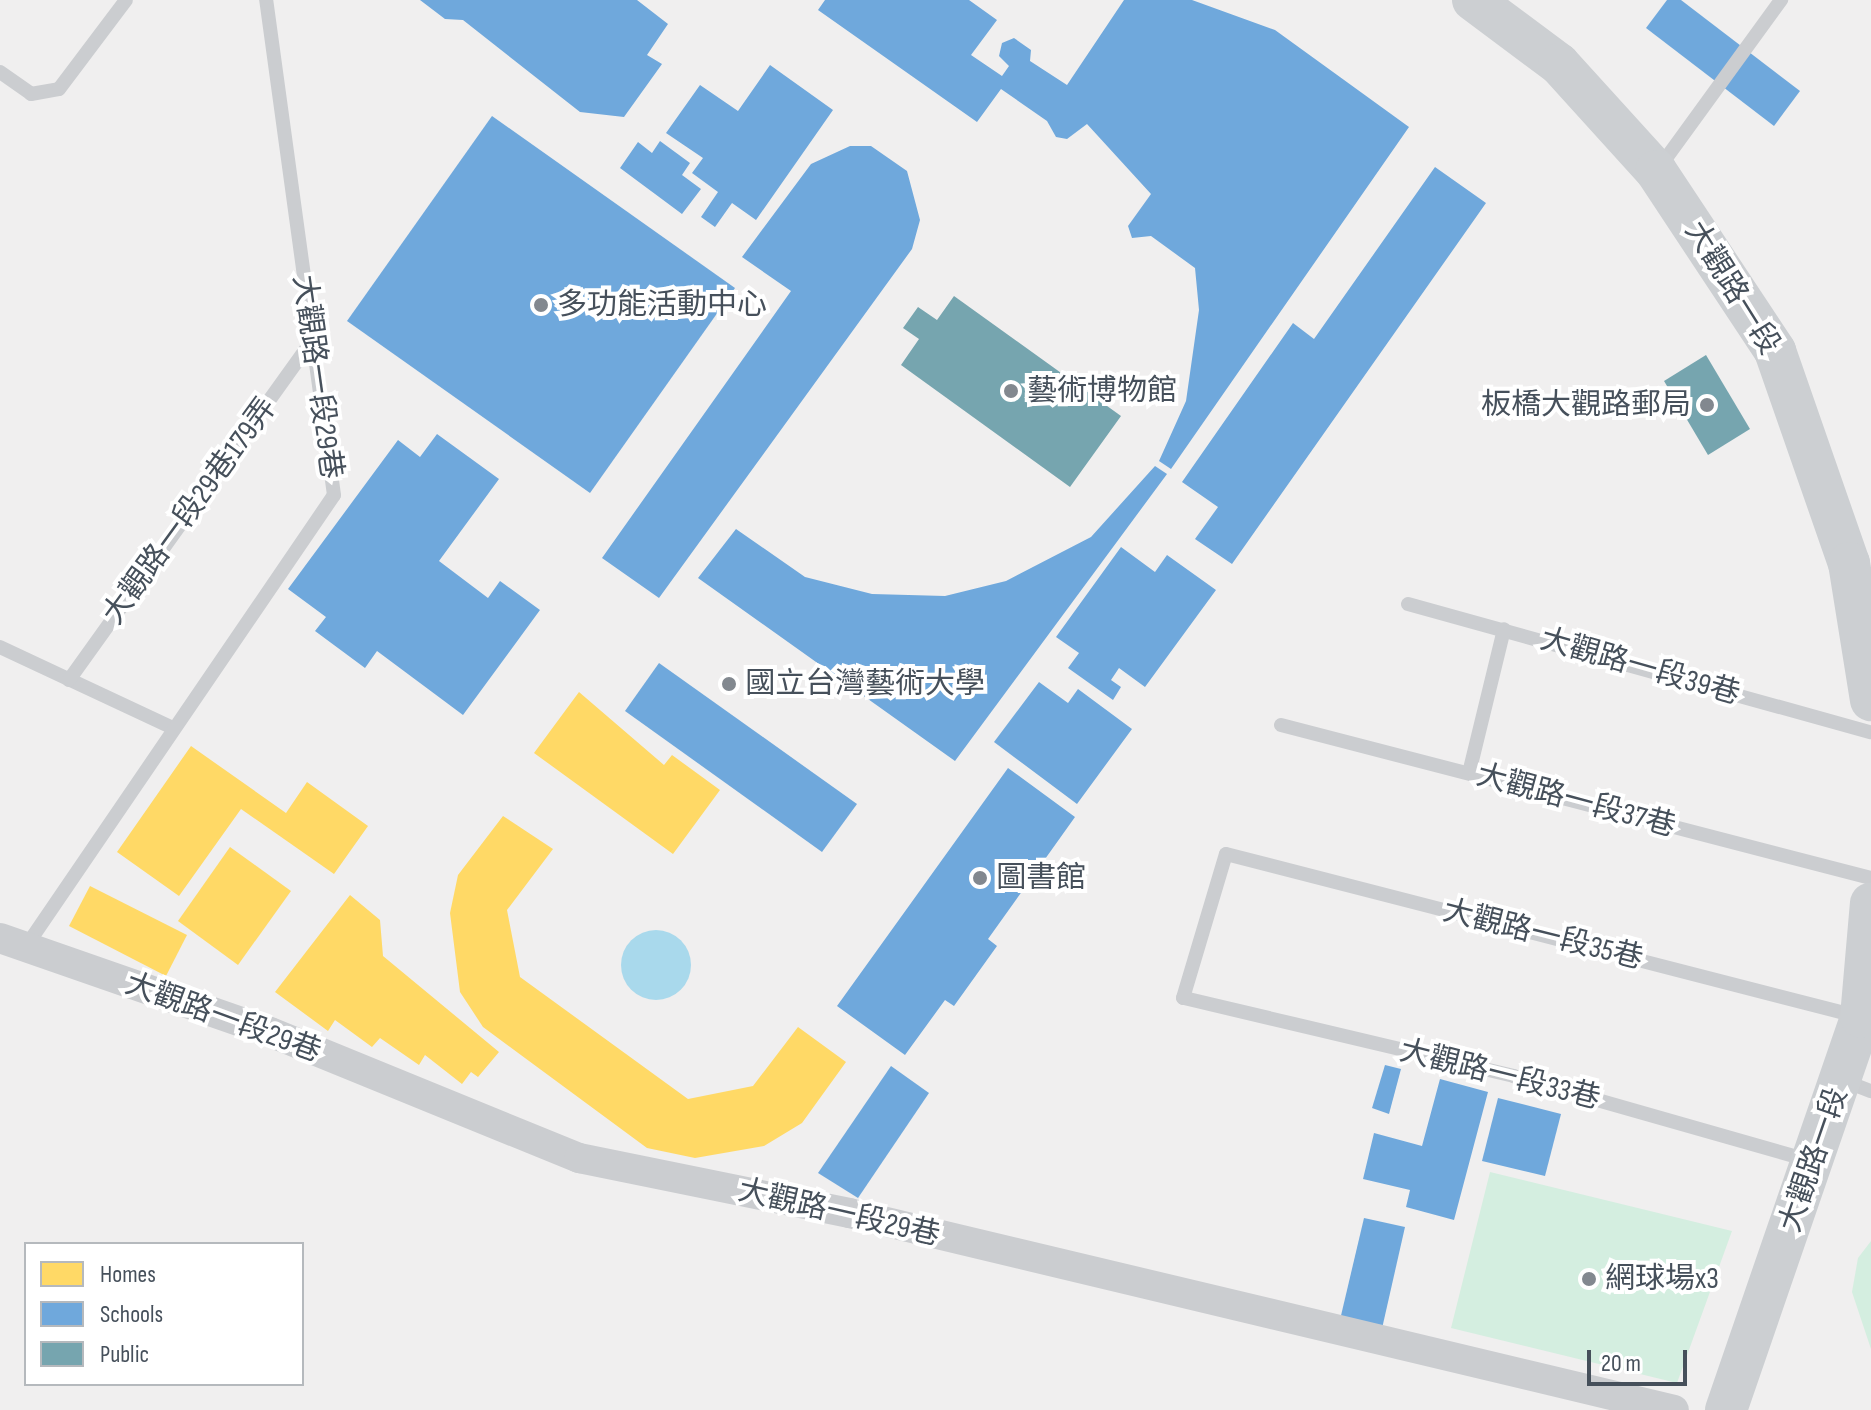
<!DOCTYPE html>
<html>
<head>
<meta charset="utf-8">
<style>
	body { margin:0 }
	#map { position:relative; width:1871px; height:1410px; overflow:hidden; background:#f0efef; font-family:"Sofia Sans Condensed","Noto Sans TC",sans-serif }
	div>[style] { position:absolute }
	[style*='--x'] { left:calc(var(--x)*1px); top:calc(var(--y)*1px); width:calc(var(--w)*1px); rotate:calc(var(--a)*1deg) }
	.green>* { inset:0; background:#d4eee0 }
	.water>* { inset:0; background:#a9d9ec }
	.round { border-radius:50% }
	.homes>* { inset:0; background:#ffd966 }
	.schools>* { inset:0; background:#6fa8dc }
	.public>* { inset:0; background:#76a5af }
	.lane>* { height:14px; margin:-7px; padding:0 7px; transform-origin:7px; border-radius:7px; background:#cbcdd0 }
	.street>* { height:30px; margin:-15px; padding:0 15px; transform-origin:15px; border-radius:15px; background:#cbcdd0 }
	.secondary>* { height:42px; margin:-21px; padding:0 21px; transform-origin:21px; border-radius:21px; background:#cccfd2 }
	.dots>* { width:22px; height:22px; translate:-50% -50%; box-sizing:border-box; border:4px solid #fff; border-radius:50% }
	span { translate:-50% -50%; white-space:nowrap; text-align:center; line-height:1.15; -webkit-text-stroke:8px #fff; paint-order:stroke }
	.street-label { font-size:30px; color:#46505b }
	.poi-label { font-size:30px; color:#46505b }
	.left { translate:0 -50%; text-align:left }
	.right { translate:-100% -50%; text-align:right }
	.legend { position:absolute; left:24px; top:1242px; width:280px; height:144px; box-sizing:border-box; background:#fff; border:2px solid #b5b9bd; margin:0; padding:10px 14px; list-style:none; font-size:24px; color:#46505b }
	.legend li { display:flex; align-items:center; gap:16px; height:40px }
	.legend b { width:40px; border:2px solid #b5b9bd }
	.scale { position:absolute; left:1587px; top:1350px; width:100px; height:36px; box-sizing:border-box; border:4px solid #46505b; border-top:0; padding-left:10px; font-size:24px; line-height:28px; white-space:nowrap; color:#46505b; -webkit-text-stroke:6px #fff; paint-order:stroke }
</style>
</head>
<body>
<div id="map">
	<div class="green">
		<div style="clip-path:polygon(1490px 1172px,1732px 1231px,1677px 1383px,1451px 1328px)"></div>
		<div style="clip-path:polygon(1871px 1241px,1871px 1349px,1852px 1292px,1858px 1258px)"></div>
	</div>
	<div class="water">
		<div class="round" style="left:621px;top:930px;width:70px;height:70px"></div>
	</div>
	<div class="homes">
		<div style="clip-path:polygon(579px 692px,664px 765px,672px 755px,720px 790px,673px 854px,534px 753px)"></div>
		<div style="clip-path:polygon(191px 746px,286px 813px,307px 782px,368px 826px,334px 874px,241px 809px,179px 896px,117px 852px)"></div>
		<div style="clip-path:polygon(503px 816px,553px 849px,507px 910px,520px 977px,688px 1099px,753px 1086px,798px 1027px,846px 1062px,802px 1123px,764px 1146px,695px 1158px,647px 1148px,483px 1027px,460px 992px,450px 913px,458px 875px)"></div>
		<div style="clip-path:polygon(230px 847px,291px 891px,238px 965px,178px 921px)"></div>
		<div style="clip-path:polygon(90px 886px,187px 935px,166px 976px,69px 926px)"></div>
		<div style="clip-path:polygon(350px 895px,380px 920px,383px 956px,499px 1052px,478px 1077px,471px 1072px,462px 1084px,425px 1055px,419px 1065px,380px 1038px,372px 1047px,335px 1020px,328px 1031px,275px 992px)"></div>
	</div>
	<div class="schools">
		<div style="clip-path:polygon(420px 0,637px 0,668px 24px,647px 55px,662px 64px,624px 117px,580px 112px,463px 20px,445px 19px)"></div>
		<div style="clip-path:polygon(825px 0,969px 0,997px 20px,971px 55px,1002px 76px,1009px 66px,999px 56px,1002px 43px,1014px 38px,1031px 50px,1030px 61px,1067px 85px,1124px 0,1192px 0,1275px 30px,1409px 127px,1171px 469px,1159px 461px,1186px 401px,1199px 310px,1195px 268px,1151px 236px,1132px 238px,1128px 226px,1151px 194px,1087px 124px,1067px 139px,1056px 137px,1047px 121px,1001px 89px,977px 122px,818px 10px)"></div>
		<div style="clip-path:polygon(1667px 0,1681px 0,1800px 91px,1774px 126px,1646px 28px)"></div>
		<div style="clip-path:polygon(770px 65px,833px 110px,756px 220px,732px 203px,715px 227px,701px 217px,718px 192px,692px 173px,703px 158px,666px 133px,700px 85px,738px 111px)"></div>
		<div style="clip-path:polygon(492px 116px,735px 288px,590px 493px,347px 321px)"></div>
		<div style="clip-path:polygon(660px 141px,690px 163px,682px 175px,701px 189px,682px 214px,620px 168px,638px 142px,652px 153px)"></div>
		<div style="clip-path:polygon(850px 146px,871px 146px,907px 171px,920px 220px,912px 249px,659px 598px,602px 558px,791px 291px,742px 257px,811px 164px)"></div>
		<div style="clip-path:polygon(1435px 167px,1486px 203px,1232px 564px,1195px 539px,1218px 507px,1182px 482px,1293px 323px,1314px 339px)"></div>
		<div style="clip-path:polygon(437px 434px,499px 479px,439px 561px,488px 598px,500px 581px,540px 610px,463px 715px,377px 651px,365px 668px,315px 631px,326px 617px,288px 589px,398px 440px,420px 457px)"></div>
		<div style="clip-path:polygon(1155px 466px,1167px 474px,955px 761px,698px 578px,736px 529px,805px 577px,872px 594px,945px 596px,1006px 581px,1091px 537px)"></div>
		<div style="clip-path:polygon(1121px 547px,1155px 572px,1167px 555px,1216px 590px,1145px 687px,1119px 668px,1111px 680px,1121px 687px,1113px 700px,1068px 668px,1079px 653px,1056px 637px)"></div>
		<div style="clip-path:polygon(659px 663px,857px 804px,822px 852px,625px 711px)"></div>
		<div style="clip-path:polygon(1039px 682px,1068px 703px,1078px 689px,1132px 729px,1077px 804px,994px 742px)"></div>
		<div style="clip-path:polygon(1008px 768px,1075px 817px,988px 939px,997px 946px,954px 1006px,945px 1000px,905px 1055px,837px 1006px)"></div>
		<div style="clip-path:polygon(1385px 1065px,1401px 1069px,1389px 1114px,1372px 1108px)"></div>
		<div style="clip-path:polygon(891px 1066px,929px 1093px,858px 1198px,818px 1173px)"></div>
		<div style="clip-path:polygon(1440px 1079px,1488px 1092px,1454px 1220px,1406px 1207px,1410px 1190px,1363px 1179px,1374px 1133px,1422px 1146px)"></div>
		<div style="clip-path:polygon(1498px 1098px,1561px 1114px,1545px 1176px,1482px 1161px)"></div>
		<div style="clip-path:polygon(1364px 1218px,1405px 1227px,1381px 1333px,1339px 1324px)"></div>
	</div>
	<div class="public">
		<div style="clip-path:polygon(954px 296px,1121px 416px,1070px 487px,901px 365px,919px 339px,903px 328px,918px 307px,937px 320px)"></div>
		<div style="clip-path:polygon(1706px 355px,1750px 429px,1708px 455px,1664px 381px)"></div>
	</div>
	<div class="lane">
		<div style="--x:0;--y:72;--w:38;--a:35"></div>
		<div style="--x:31;--y:94;--w:28;--a:-10"></div>
		<div style="--x:59;--y:89;--w:111;--a:-53"></div>
		<div style="--x:1659;--y:168;--w:208;--a:-54"></div>
		<div style="--x:1408;--y:604;--w:480;--a:15.5"></div>
		<div style="--x:0;--y:647;--w:191;--a:25.1"></div>
		<div style="--x:69;--y:680;--w:416;--a:-54.4"></div>
		<div style="--x:1281;--y:725;--w:610;--a:14.54"></div>
		<div style="--x:1469;--y:773;--w:148;--a:-76.3"></div>
		<div style="--x:25;--y:948;--w:548;--a:-55.7"></div>
		<div style="--x:334;--y:495;--w:500;--a:-97.8"></div>
		<div style="--x:1842;--y:1080;--w:31;--a:21"></div>
		<div style="--x:1808;--y:1160;--w:306;--a:-164.1"></div>
		<div style="--x:1514;--y:1076;--w:340;--a:-166.7"></div>
		<div style="--x:1183;--y:998;--w:150;--a:-73.4"></div>
		<div style="--x:1226;--y:854;--w:650;--a:14.42"></div>
	</div>
	<div class="street">
		<div style="--x:0;--y:938;--w:286;--a:19.2"></div>
		<div style="--x:270;--y:1032;--w:334;--a:22.2"></div>
		<div style="--x:579;--y:1158;--w:276;--a:11.5"></div>
		<div style="--x:849;--y:1213;--w:848;--a:13.43"></div>
	</div>
	<div class="secondary">
		<div style="--x:1473;--y:0;--w:107;--a:36.7"></div>
		<div style="--x:1559;--y:64;--w:144;--a:47.8"></div>
		<div style="--x:1656;--y:171;--w:216;--a:56.5"></div>
		<div style="--x:1775;--y:351;--w:225;--a:70.8"></div>
		<div style="--x:1849;--y:563;--w:139;--a:80.9"></div>
		<div style="--x:1726;--y:1410;--w:416;--a:-71"></div>
		<div style="--x:1861;--y:1017;--w:114;--a:-85"></div>
	</div>
	<div class="dots">
		<div style="left:541px;top:305px;background:#82888f"></div>
		<div style="left:1011px;top:391px;background:#82888f"></div>
		<div style="left:1707px;top:405px;background:#82888f"></div>
		<div style="left:729px;top:684px;background:#82888f"></div>
		<div style="left:980px;top:878px;background:#82888f"></div>
		<div style="left:1589px;top:1279px;background:#82888f"></div>
	</div>
	<div class="street-label">
		<span style="left:1732px;top:288px;rotate:58deg">大觀路一段</span>
		<span style="left:317px;top:377px;rotate:82deg">大觀路一段29巷</span>
		<span style="left:190px;top:511px;rotate:-54deg">大觀路一段29巷179弄</span>
		<span style="left:1640px;top:667px;rotate:16deg">大觀路一段39巷</span>
		<span style="left:1576px;top:801px;rotate:15deg">大觀路一段37巷</span>
		<span style="left:1543px;top:935px;rotate:14deg">大觀路一段35巷</span>
		<span style="left:223px;top:1018px;rotate:20deg">大觀路一段29巷</span>
		<span style="left:1500px;top:1075px;rotate:14deg">大觀路一段33巷</span>
		<span style="left:1814px;top:1160px;rotate:-71deg">大觀路一段</span>
		<span style="left:839px;top:1213px;rotate:13deg">大觀路一段29巷</span>
	</div>
	<div class="poi-label">
		<span class="left" style="left:557px;top:305px">多功能活動中心</span>
		<span class="left" style="left:1027px;top:391px">藝術博物館</span>
		<span class="right" style="left:1691px;top:405px">板橋大觀路郵局</span>
		<span class="left" style="left:745px;top:684px">國立台灣藝術大學</span>
		<span class="left" style="left:996px;top:878px">圖書館</span>
		<span class="left" style="left:1605px;top:1279px">網球場x3</span>
	</div>
	<ul class="legend">
	<li><b style="height:22px;background:#ffd966"></b>Homes</li>
	<li><b style="height:22px;background:#6fa8dc"></b>Schools</li>
	<li><b style="height:22px;background:#76a5af"></b>Public</li>
	</ul>
	<div class="scale">20 m</div>
</div>
</body>
</html>
